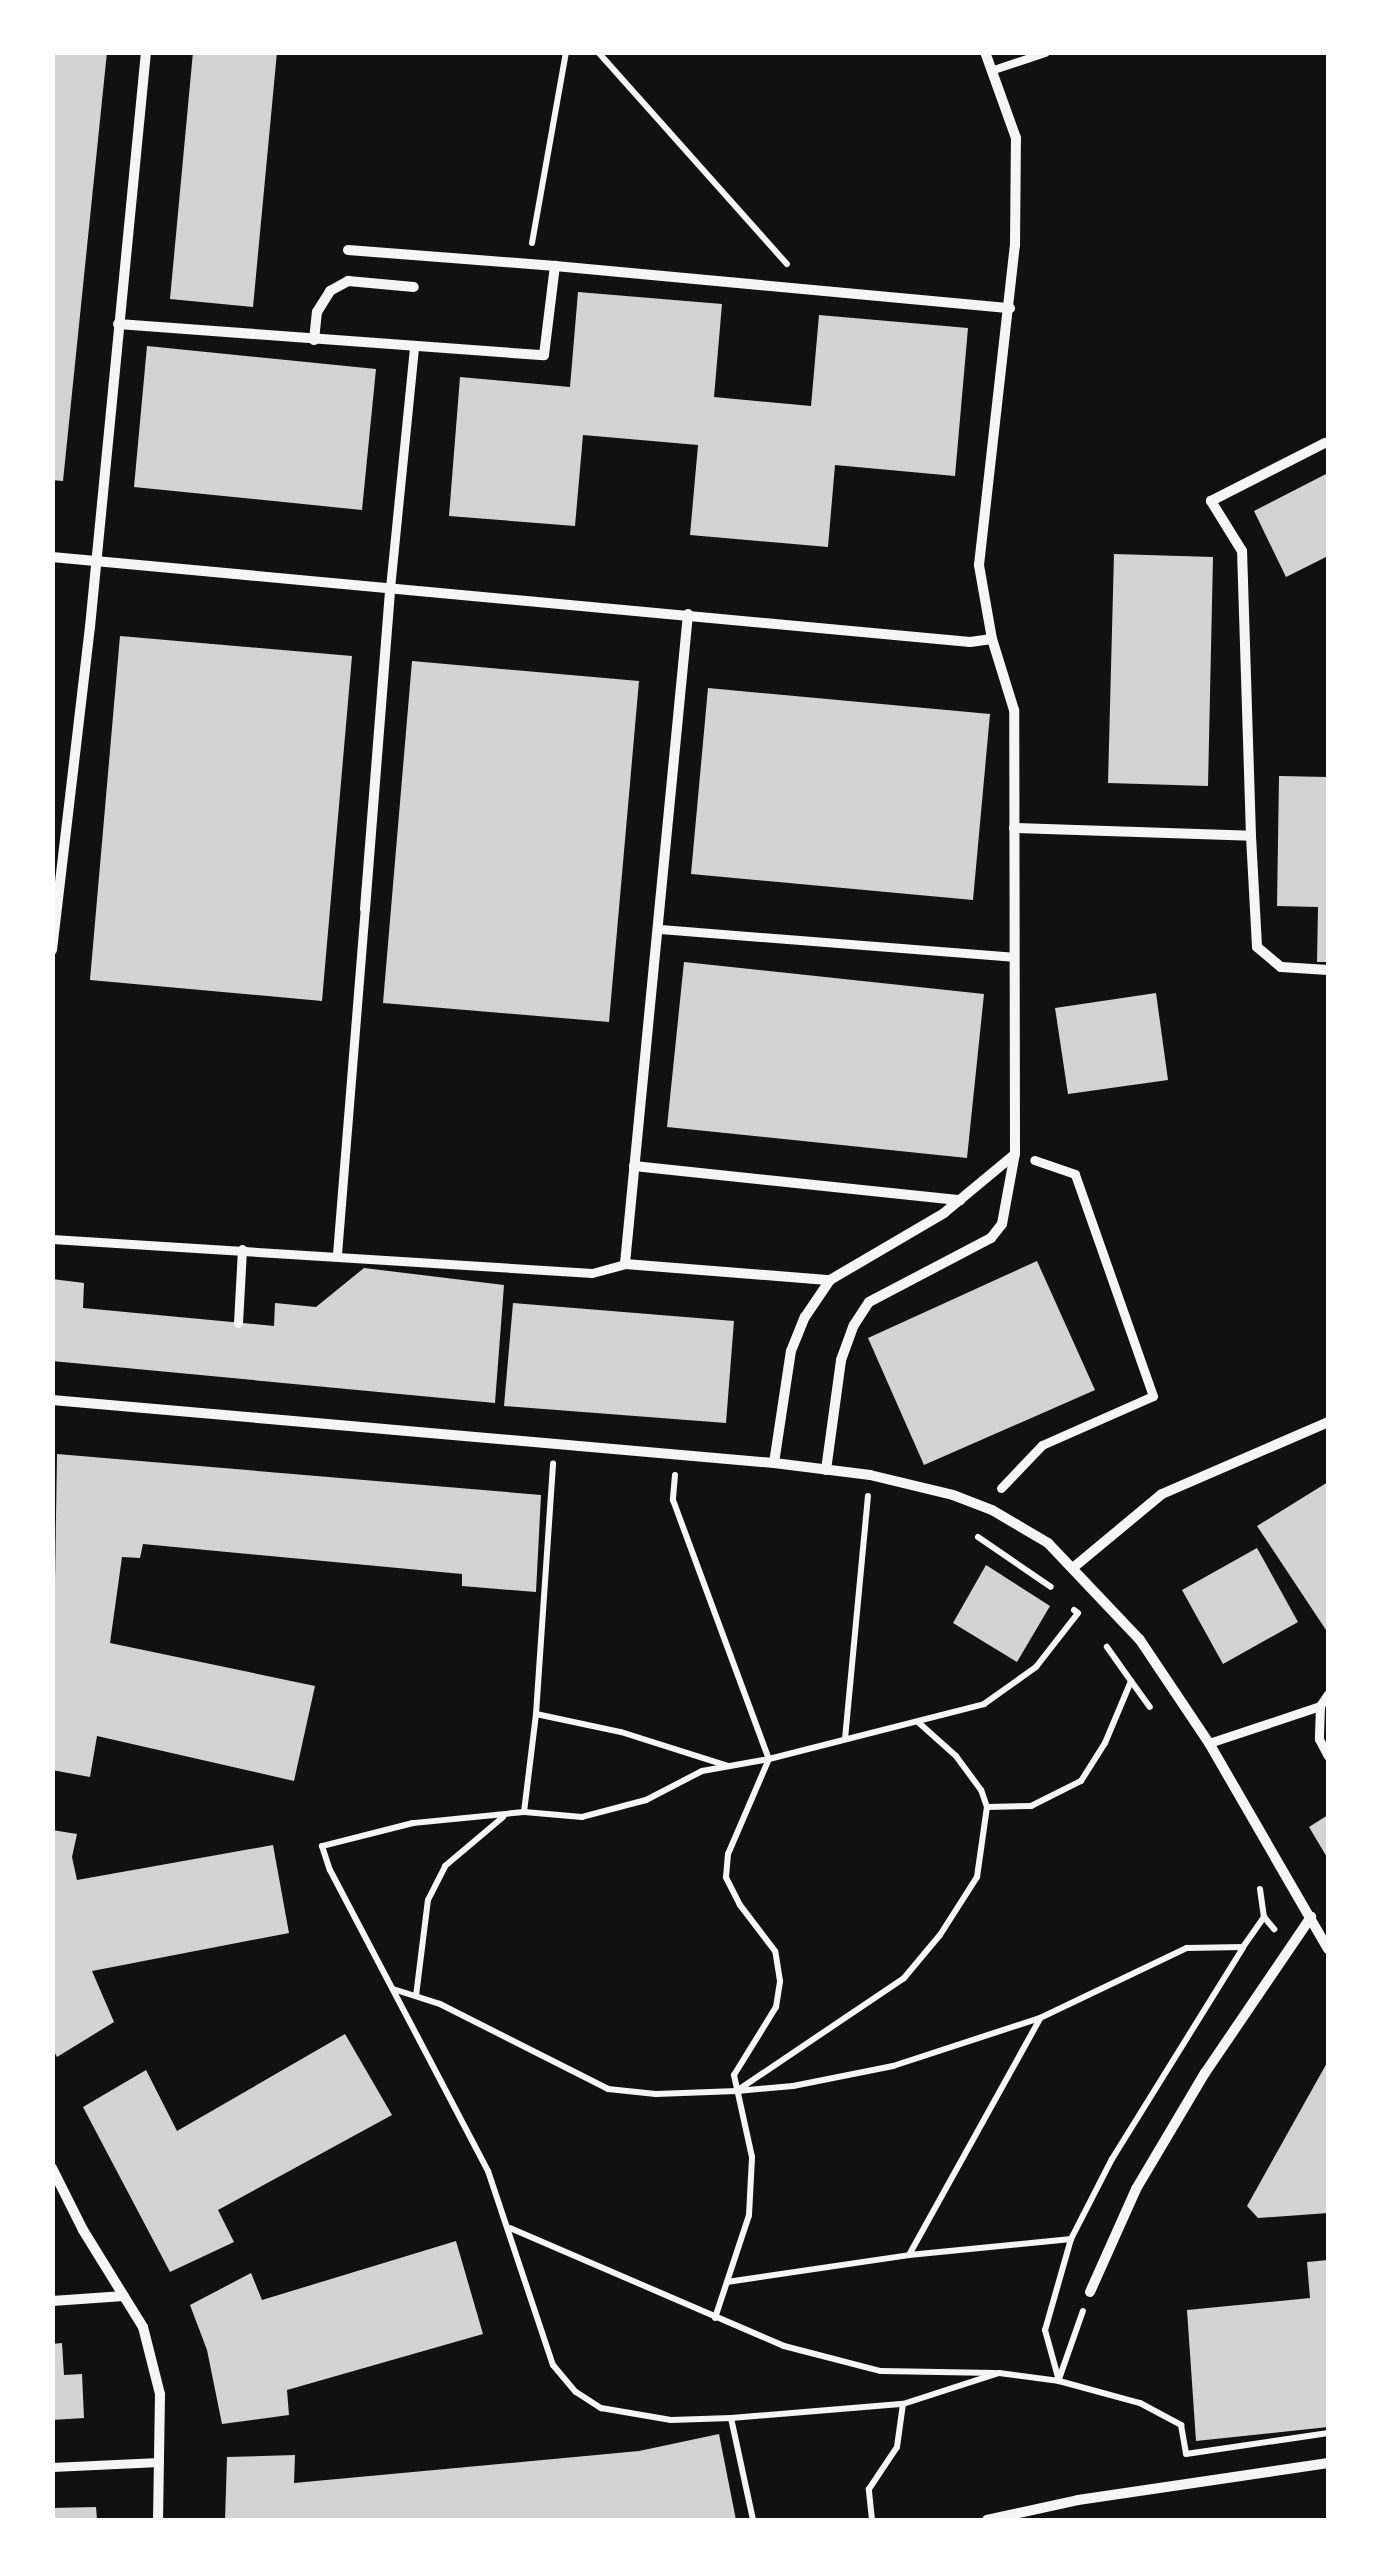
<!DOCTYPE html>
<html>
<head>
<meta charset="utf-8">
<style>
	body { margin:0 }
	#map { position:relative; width:1381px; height:2573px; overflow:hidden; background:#111; font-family:Barlow,sans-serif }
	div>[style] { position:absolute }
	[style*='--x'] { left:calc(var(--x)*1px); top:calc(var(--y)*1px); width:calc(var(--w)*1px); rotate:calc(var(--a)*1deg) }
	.building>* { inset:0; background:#d3d3d3 }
	.path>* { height:6px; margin:-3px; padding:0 3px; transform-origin:3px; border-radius:3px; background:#f5f5f5 }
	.service>* { height:8px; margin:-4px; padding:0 4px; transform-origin:4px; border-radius:4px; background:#f5f5f5 }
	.pedestrian>* { height:9px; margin:-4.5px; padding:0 4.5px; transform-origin:4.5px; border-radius:4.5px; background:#f5f5f5 }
	.minor>* { height:10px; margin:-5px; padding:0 5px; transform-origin:5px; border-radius:5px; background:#f5f5f5 }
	span { translate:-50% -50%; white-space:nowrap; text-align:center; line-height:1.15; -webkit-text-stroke:8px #fff; paint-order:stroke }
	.frame { position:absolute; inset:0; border:55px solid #fff; pointer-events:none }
</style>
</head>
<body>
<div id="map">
	<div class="building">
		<div style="clip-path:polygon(52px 52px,107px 52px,63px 481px,52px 480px)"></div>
		<div style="clip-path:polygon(193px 52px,277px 52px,253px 307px,170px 299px)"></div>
		<div style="clip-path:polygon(578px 292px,722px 304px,714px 397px,811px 406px,819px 315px,968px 328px,955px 476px,835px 465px,828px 547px,690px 535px,698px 445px,583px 435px,575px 526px,449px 516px,460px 377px,570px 387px)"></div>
		<div style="clip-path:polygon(147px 346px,376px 369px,362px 510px,134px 487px)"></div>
		<div style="clip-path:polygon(1328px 473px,1328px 556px,1286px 577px,1254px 511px)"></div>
		<div style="clip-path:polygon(1114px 554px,1213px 557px,1208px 786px,1108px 783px)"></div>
		<div style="clip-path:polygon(120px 636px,352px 656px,322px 1001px,90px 980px)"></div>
		<div style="clip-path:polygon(412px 661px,639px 681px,609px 1022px,383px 1003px)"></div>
		<div style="clip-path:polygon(708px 688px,990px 714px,973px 900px,691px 874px)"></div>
		<div style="clip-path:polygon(1279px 776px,1328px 777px,1328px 962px,1317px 962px,1318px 907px,1277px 906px)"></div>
		<div style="clip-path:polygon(684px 962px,984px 994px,967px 1158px,667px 1127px)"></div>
		<div style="clip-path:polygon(1156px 993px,1168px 1080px,1068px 1094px,1055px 1008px)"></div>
		<div style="clip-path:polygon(1037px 1261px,1095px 1390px,924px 1465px,868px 1338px)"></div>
		<div style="clip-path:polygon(364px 1268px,504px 1285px,495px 1403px,52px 1361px,52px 1279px,84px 1283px,83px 1308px,274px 1326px,275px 1303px,316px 1307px)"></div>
		<div style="clip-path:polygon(513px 1303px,734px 1321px,726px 1423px,504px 1406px)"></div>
		<div style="clip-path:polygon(57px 1454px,541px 1495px,536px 1592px,462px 1586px,462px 1574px,143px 1544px,140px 1558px,122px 1557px,110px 1643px,315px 1686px,294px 1781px,97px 1736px,90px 1777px,52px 1770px)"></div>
		<div style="clip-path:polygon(1328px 1482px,1328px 1633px,1257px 1526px)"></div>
		<div style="clip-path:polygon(1257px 1548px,1298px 1622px,1223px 1664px,1182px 1590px)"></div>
		<div style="clip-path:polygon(986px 1565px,1050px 1606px,1017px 1662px,953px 1623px)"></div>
		<div style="clip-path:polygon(1328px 1815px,1328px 1859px,1309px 1827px)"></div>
		<div style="clip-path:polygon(52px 1830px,77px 1834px,72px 1857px,77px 1880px,273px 1845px,289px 1933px,92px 1971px,114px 2022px,57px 2057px,52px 2048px)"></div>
		<div style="clip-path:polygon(345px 2034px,392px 2115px,218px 2210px,234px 2242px,170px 2272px,83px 2107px,146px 2070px,177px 2131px)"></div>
		<div style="clip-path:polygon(1328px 2061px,1328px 2213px,1258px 2218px,1247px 2206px)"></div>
		<div style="clip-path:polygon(456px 2241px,483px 2334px,287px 2390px,289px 2415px,222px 2424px,207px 2350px,190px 2305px,251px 2273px,262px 2300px)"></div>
		<div style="clip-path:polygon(1328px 2260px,1328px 2427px,1196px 2441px,1187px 2310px,1310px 2298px,1307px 2262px)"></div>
		<div style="clip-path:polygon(62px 2343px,64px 2375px,82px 2374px,84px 2418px,52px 2420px,52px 2344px)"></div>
		<div style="clip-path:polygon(719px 2434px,736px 2520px,225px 2520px,227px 2457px,295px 2455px,294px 2483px,639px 2451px)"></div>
		<div style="clip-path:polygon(96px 2507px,97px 2520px,52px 2520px,52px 2508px)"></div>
	</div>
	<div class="path">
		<div style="--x:598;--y:52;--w:284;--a:48.3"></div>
		<div style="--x:532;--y:243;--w:194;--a:-79.9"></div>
		<div style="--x:675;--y:1475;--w:25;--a:95"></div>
		<div style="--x:673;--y:1500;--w:276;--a:69.7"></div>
		<div style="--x:769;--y:1759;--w:68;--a:169.8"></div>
		<div style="--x:702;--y:1771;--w:63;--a:152.6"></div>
		<div style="--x:646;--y:1800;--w:66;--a:165.1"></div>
		<div style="--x:582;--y:1817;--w:58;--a:-175.1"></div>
		<div style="--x:524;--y:1812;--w:112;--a:174.3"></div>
		<div style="--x:413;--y:1823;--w:94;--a:165.8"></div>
		<div style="--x:322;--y:1846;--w:25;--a:72"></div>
		<div style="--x:330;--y:1870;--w:340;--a:62.3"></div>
		<div style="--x:488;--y:2171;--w:205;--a:71.5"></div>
		<div style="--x:553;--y:2365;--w:35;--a:50"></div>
		<div style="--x:576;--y:2392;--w:30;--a:33"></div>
		<div style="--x:601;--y:2408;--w:71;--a:9.7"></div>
		<div style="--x:671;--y:2420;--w:60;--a:-1.9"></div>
		<div style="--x:731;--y:2418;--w:104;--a:77.8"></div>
		<div style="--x:978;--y:1537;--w:88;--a:34.4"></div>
		<div style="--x:1131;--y:1681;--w:32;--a:54"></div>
		<div style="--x:536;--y:1714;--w:87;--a:12"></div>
		<div style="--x:621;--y:1732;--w:112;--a:17.6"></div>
		<div style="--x:845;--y:1739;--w:244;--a:-84.6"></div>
		<div style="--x:987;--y:1807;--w:44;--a:-1.3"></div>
		<div style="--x:1031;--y:1806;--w:56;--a:-26.6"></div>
		<div style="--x:1081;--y:1781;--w:45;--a:-57.7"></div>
		<div style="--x:1105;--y:1743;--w:67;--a:-67.2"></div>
		<div style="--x:1131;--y:1681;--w:42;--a:-125.2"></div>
		<div style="--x:524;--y:1812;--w:99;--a:-83"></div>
		<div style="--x:536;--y:1714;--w:251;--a:-86.1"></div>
		<div style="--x:1260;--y:1889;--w:28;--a:82"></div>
		<div style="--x:393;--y:1989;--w:49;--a:17.7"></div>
		<div style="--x:440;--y:2004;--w:188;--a:26.8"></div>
		<div style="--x:608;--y:2089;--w:48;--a:5.9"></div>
		<div style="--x:656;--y:2094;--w:81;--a:-2.1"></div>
		<div style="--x:737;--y:2091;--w:56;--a:-5.1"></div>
		<div style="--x:793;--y:2086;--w:102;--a:-11.3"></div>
		<div style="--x:893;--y:2066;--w:155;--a:-18.1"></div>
		<div style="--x:1040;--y:2018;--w:163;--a:-25.5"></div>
		<div style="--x:1187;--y:1948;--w:56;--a:-1"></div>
		<div style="--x:1243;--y:1947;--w:37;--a:-55"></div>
		<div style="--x:1264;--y:1917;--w:16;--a:50"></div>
		<div style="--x:416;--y:1996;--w:97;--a:-82.9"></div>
		<div style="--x:428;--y:1900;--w:38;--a:-63"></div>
		<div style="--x:445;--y:1866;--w:76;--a:-40.2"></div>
		<div style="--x:738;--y:2090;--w:200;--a:-34"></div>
		<div style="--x:904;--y:1978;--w:56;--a:-50.1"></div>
		<div style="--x:940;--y:1935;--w:69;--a:-57.5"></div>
		<div style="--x:977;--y:1877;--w:71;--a:-81.9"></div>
		<div style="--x:987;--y:1807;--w:18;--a:-109"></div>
		<div style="--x:981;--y:1790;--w:42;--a:-126.3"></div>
		<div style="--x:956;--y:1756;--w:51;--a:-138.2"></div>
		<div style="--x:510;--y:2228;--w:298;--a:23.3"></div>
		<div style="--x:784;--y:2346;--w:100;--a:14.5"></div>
		<div style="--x:881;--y:2371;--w:114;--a:1"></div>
		<div style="--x:1071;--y:2239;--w:90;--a:-62.9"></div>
		<div style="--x:1112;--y:2159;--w:248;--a:-58.2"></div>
		<div style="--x:909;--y:2255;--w:270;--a:-61"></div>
		<div style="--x:727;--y:2282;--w:184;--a:-8.4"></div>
		<div style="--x:909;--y:2255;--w:163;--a:-5.6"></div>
		<div style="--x:1071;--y:2239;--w:95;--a:105.9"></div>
		<div style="--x:1045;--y:2330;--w:53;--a:74.6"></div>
		<div style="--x:715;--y:2318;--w:108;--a:-71.7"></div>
		<div style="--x:749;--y:2215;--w:58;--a:-87"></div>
		<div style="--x:752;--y:2157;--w:84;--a:-102.4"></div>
		<div style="--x:734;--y:2075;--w:80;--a:-58.3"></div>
		<div style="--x:776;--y:2007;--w:26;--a:-81"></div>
		<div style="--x:780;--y:1981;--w:30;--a:-99"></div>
		<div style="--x:775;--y:1951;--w:58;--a:-127.3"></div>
		<div style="--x:740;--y:1905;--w:31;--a:-117"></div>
		<div style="--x:726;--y:1877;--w:23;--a:-85"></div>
		<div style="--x:728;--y:1854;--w:103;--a:-66.7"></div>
		<div style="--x:769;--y:1759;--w:222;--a:-14.3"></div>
		<div style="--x:984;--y:1704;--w:64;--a:-35.4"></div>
		<div style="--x:1036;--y:1667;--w:68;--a:-52.1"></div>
		<div style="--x:1078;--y:1613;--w:5;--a:-143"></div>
		<div style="--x:1059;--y:2379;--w:72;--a:-70.6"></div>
		<div style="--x:731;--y:2418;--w:173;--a:-4.7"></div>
		<div style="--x:903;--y:2404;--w:101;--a:-17.9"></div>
		<div style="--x:999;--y:2373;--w:61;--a:7.6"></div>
		<div style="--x:1059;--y:2381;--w:84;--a:15.2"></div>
		<div style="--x:1140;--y:2403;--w:47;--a:28.2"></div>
		<div style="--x:1181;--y:2425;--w:29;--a:80"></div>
		<div style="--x:1186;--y:2454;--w:144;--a:-8.4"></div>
		<div style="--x:872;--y:2520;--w:31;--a:-96"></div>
		<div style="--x:869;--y:2489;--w:50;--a:-56.3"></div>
		<div style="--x:897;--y:2447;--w:43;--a:-82.1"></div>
	</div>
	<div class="service">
		<div style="--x:994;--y:70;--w:54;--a:-18.4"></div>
	</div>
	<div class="pedestrian">
		<div style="--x:390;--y:588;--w:241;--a:-84.3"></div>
		<div style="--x:660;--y:929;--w:354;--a:4.5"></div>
		<div style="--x:52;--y:1239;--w:541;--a:3.6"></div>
		<div style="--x:592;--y:1273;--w:34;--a:-15"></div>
		<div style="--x:337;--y:1254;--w:346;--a:-85.4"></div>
		<div style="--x:238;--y:1323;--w:74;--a:-86.9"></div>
		<div style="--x:1001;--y:1488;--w:59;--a:-46.4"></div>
		<div style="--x:1042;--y:1445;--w:121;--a:-23.8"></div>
		<div style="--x:1153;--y:1396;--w:235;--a:-109.4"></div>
		<div style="--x:1075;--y:1174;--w:43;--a:-161.1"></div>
		<div style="--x:1328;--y:1694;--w:14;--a:124"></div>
		<div style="--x:1320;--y:1706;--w:33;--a:92"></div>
		<div style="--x:1319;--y:1739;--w:19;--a:62"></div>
		<div style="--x:1209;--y:1743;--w:117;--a:-18.4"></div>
		<div style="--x:52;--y:2467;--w:107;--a:-2.7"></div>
	</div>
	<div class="minor">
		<div style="--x:348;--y:250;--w:208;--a:4.4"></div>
		<div style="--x:118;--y:324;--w:427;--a:4.2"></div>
		<div style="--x:544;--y:355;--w:90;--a:-83"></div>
		<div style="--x:555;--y:266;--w:457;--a:5.3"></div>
		<div style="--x:314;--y:340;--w:28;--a:-84"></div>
		<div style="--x:317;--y:312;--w:25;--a:-58"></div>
		<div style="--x:330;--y:291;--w:21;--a:-29"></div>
		<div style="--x:348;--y:281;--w:66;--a:5.2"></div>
		<div style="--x:52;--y:557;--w:922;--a:5.29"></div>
		<div style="--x:970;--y:642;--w:22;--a:-8"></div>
		<div style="--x:688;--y:614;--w:653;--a:95.54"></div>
		<div style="--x:625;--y:1264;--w:206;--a:4.5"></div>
		<div style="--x:1014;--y:828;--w:237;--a:1.9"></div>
		<div style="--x:1251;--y:836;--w:111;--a:86.9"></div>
		<div style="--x:1257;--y:947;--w:31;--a:40"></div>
		<div style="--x:1281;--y:967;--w:47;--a:3.7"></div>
		<div style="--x:1251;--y:836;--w:285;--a:-91.8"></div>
		<div style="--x:1242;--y:551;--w:59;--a:-121.8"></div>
		<div style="--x:1211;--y:501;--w:128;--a:-27"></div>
		<div style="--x:365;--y:909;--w:322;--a:-85.5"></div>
		<div style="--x:52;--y:950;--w:325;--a:-83.3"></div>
		<div style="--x:90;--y:627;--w:578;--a:-84.44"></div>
		<div style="--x:634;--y:1166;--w:328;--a:6"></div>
		<div style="--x:52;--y:1400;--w:725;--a:4.99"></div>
		<div style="--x:774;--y:1463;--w:97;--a:7.1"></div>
		<div style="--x:870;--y:1475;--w:85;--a:13.5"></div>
		<div style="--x:953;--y:1495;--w:42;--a:21"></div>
		<div style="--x:992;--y:1510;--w:65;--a:30.5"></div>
		<div style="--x:1048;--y:1543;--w:134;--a:46.5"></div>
		<div style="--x:1140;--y:1640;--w:124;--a:56.2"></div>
		<div style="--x:1209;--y:1743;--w:238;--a:60"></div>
		<div style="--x:774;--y:1463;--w:113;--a:-81.4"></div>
		<div style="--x:791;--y:1351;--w:37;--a:-68"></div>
		<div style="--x:805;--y:1317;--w:45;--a:-56"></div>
		<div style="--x:830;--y:1280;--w:132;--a:-30.4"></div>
		<div style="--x:944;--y:1213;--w:92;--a:-39.7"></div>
		<div style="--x:826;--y:1470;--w:111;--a:-82.2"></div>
		<div style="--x:841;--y:1360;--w:37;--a:-70"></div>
		<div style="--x:854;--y:1325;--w:27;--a:-57"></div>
		<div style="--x:869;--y:1302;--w:138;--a:-27.7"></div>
		<div style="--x:991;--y:1238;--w:18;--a:-52"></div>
		<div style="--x:1002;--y:1224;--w:72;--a:-79.6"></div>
		<div style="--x:1015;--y:1153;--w:443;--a:-90.1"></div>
		<div style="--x:1014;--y:710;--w:74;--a:-107.2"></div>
		<div style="--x:992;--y:639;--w:75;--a:-100"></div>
		<div style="--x:979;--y:565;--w:321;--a:-83.6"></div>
		<div style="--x:1015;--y:246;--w:108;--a:-89.5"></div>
		<div style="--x:1016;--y:138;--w:91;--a:-109.8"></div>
		<div style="--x:1074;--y:1567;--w:114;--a:-39.7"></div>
		<div style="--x:1162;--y:1494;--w:181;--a:-23.4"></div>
		<div style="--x:52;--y:2168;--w:69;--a:63.4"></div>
		<div style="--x:83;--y:2230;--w:114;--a:58.3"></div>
		<div style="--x:143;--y:2327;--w:69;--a:75.8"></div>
		<div style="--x:160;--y:2394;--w:126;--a:90.9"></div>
		<div style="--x:1090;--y:2292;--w:113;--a:-65.9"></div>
		<div style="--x:1136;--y:2189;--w:135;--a:-59.3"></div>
		<div style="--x:1205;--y:2073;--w:189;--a:-55.8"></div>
		<div style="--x:52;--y:2301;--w:72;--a:-4"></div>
		<div style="--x:987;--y:2520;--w:93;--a:-12.4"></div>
		<div style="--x:1078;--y:2500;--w:253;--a:-8.4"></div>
	</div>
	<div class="frame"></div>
</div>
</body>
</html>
